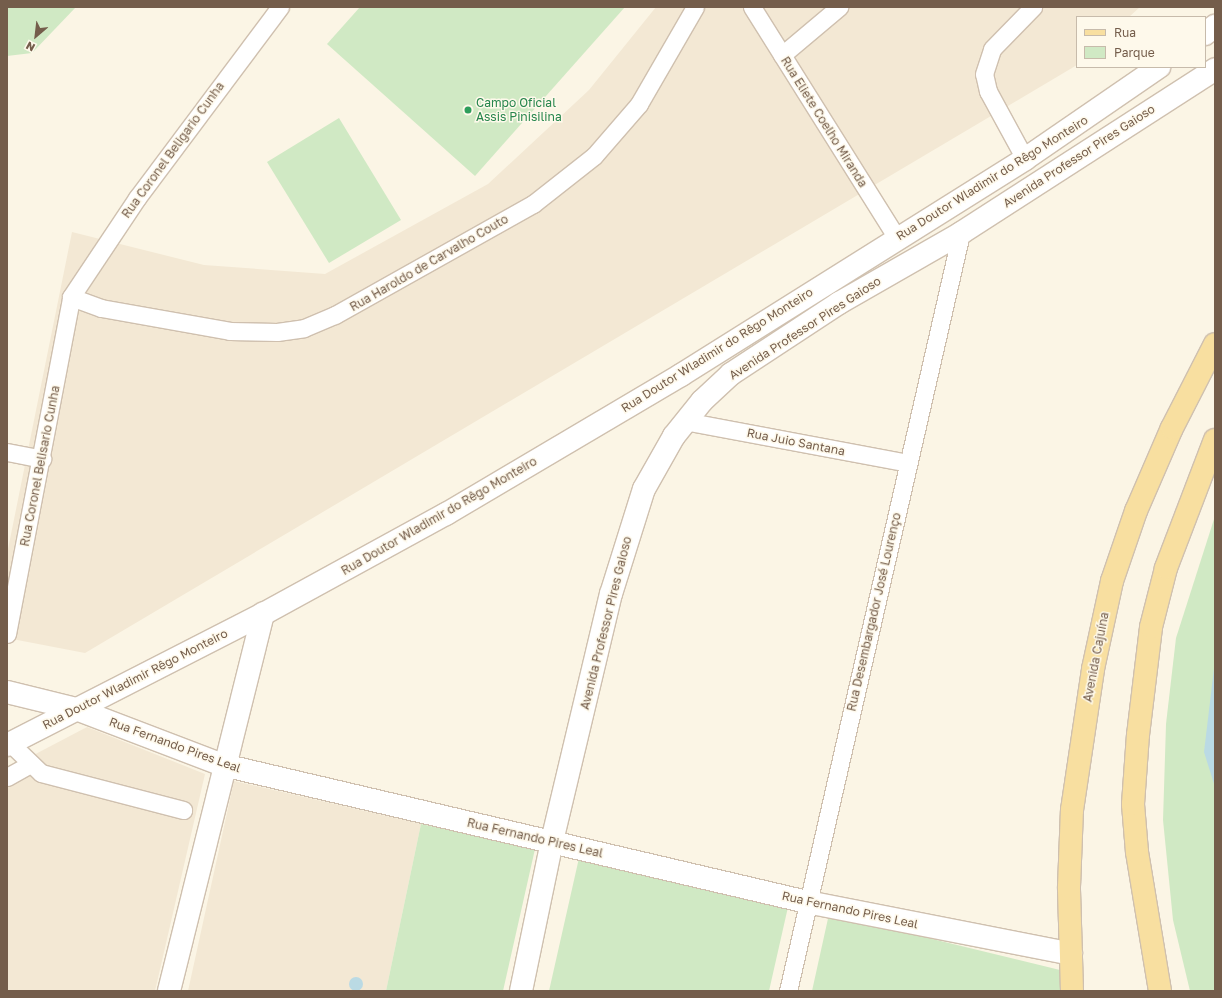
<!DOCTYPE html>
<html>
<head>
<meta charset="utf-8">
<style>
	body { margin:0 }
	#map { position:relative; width:1222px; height:998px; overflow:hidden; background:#fbf5e5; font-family:"Golos Text",sans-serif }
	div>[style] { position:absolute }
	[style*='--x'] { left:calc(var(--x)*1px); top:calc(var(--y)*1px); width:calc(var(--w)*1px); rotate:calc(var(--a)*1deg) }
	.residential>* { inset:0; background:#f3e8d4 }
	.green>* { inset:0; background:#d0e9c4 }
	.water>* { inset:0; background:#badae4 }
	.round { border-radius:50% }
	.roads { filter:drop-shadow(1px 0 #cfc0af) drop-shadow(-1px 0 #cfc0af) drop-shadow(0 1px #cfc0af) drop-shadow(0 -1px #cfc0af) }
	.minor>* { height:17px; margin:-8.5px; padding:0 8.5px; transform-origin:8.5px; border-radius:8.5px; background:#fff }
	.secondary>* { height:22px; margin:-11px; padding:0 11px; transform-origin:11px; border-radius:11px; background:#fff }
	.primary>* { height:22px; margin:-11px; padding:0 11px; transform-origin:11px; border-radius:11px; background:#f8dfa0 }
	.dots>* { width:11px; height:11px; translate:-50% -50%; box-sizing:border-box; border:2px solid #fef9eb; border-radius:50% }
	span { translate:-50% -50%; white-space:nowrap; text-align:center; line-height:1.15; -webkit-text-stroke:3px #fef9eb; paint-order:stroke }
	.leisure-label { font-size:12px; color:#27864d }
	.left { translate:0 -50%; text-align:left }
	.street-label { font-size:12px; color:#745d4b }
	.frame { position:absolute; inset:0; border:8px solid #745d4b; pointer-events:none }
	.legend { position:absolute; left:1076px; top:16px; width:130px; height:52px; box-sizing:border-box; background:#fef9eb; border:1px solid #c7bbab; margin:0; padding:5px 7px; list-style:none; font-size:12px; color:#745d4b }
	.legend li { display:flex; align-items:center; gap:8px; height:20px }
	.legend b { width:20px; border:1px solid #c7bbab }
	.north { position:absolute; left:16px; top:16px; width:40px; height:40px; -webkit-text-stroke:3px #fef9eb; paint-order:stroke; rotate:208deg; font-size:11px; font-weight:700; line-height:16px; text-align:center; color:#745d4b }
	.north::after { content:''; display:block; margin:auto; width:14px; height:18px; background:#745d4b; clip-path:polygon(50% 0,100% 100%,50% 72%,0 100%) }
</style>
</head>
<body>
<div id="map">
	<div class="residential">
		<div style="clip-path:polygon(656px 7px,1140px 7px,1129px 17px,1077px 17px,1077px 65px,85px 653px,7px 638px,7px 554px,72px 232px,204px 265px,325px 274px,488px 184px,589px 90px)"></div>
		<div style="clip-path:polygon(87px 727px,205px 774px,155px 991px,7px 991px,7px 769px)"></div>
		<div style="clip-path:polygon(234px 781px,421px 824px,386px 991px,188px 991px)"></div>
	</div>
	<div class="green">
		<div style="clip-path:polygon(7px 7px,76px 7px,32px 53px,7px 56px)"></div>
		<div style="clip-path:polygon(360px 7px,625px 7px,475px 176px,327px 44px)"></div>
		<div style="clip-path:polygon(339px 118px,401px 220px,329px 263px,267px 162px)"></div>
		<div style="clip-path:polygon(1215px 516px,1215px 991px,1190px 991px,1173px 920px,1163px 820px,1166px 724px,1176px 638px)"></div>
		<div style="clip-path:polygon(421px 824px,535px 849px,503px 991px,386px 991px)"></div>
		<div style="clip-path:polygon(579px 858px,788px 907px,769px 991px,549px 991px)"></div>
		<div style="clip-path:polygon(829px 914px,1060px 970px,1061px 991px,812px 991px)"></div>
	</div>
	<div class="water">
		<div style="clip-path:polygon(1215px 660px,1215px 787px,1204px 752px)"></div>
		<div class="round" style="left:349px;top:977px;width:14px;height:14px"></div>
	</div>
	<div class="roads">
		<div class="minor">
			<div style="--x:752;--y:7;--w:273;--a:57.9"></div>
			<div style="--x:782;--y:55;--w:75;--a:-40.1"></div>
			<div style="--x:1025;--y:159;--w:77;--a:-118.6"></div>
			<div style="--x:988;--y:91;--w:17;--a:-103"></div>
			<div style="--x:984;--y:74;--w:26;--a:-72"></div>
			<div style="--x:992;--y:49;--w:59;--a:-45.7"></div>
			<div style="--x:71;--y:297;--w:32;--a:20"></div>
			<div style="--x:101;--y:308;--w:131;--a:10.1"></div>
			<div style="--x:230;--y:331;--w:47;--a:1.2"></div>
			<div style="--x:277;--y:332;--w:27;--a:-8"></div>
			<div style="--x:304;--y:328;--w:34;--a:-23"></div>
			<div style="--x:335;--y:315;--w:227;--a:-29.3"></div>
			<div style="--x:533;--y:204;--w:78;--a:-38.2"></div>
			<div style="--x:594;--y:156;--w:69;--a:-49.1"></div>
			<div style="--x:639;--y:104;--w:112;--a:-60"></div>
			<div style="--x:684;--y:421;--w:228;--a:10.6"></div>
			<div style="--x:7;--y:452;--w:36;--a:11"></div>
			<div style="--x:7;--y:634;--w:343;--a:-79.2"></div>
			<div style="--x:71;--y:297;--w:119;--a:-56.3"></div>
			<div style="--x:137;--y:198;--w:239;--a:-53.2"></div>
			<div style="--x:10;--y:743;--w:43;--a:44.1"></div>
			<div style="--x:41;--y:773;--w:147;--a:14.6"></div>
			<div style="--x:7;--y:777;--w:26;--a:-29"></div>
			<div style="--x:788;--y:991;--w:777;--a:-77.14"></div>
		</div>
		<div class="secondary">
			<div style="--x:1205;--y:34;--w:13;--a:-39"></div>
			<div style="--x:7;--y:692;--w:71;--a:13.8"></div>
			<div style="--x:76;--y:709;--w:157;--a:20.9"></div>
			<div style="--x:223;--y:765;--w:600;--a:13.2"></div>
			<div style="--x:807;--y:902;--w:269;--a:11.1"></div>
			<div style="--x:7;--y:745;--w:288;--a:-27.1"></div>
			<div style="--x:263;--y:614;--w:209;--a:-28.7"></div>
			<div style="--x:446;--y:514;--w:273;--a:-30.6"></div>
			<div style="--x:681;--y:375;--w:406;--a:-32.1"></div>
			<div style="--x:1025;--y:159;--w:163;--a:-34.5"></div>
			<div style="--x:169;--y:991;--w:389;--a:-76"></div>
			<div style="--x:521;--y:991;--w:153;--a:-78.3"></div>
			<div style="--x:552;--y:841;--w:254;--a:-76.6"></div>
			<div style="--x:611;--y:594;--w:110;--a:-72.6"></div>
			<div style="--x:644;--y:489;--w:61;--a:-60.5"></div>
			<div style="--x:674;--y:436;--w:45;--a:-51.3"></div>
			<div style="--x:702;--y:401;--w:40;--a:-43"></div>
			<div style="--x:731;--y:374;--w:129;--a:-33.3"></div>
			<div style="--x:839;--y:303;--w:141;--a:-29.8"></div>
			<div style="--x:961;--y:233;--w:302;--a:-32.8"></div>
		</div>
		<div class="primary">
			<div style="--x:1072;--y:991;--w:104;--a:-91.7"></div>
			<div style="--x:1069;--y:887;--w:77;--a:-87.8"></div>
			<div style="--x:1072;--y:810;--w:143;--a:-81.5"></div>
			<div style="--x:1093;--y:669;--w:90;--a:-77.8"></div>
			<div style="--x:1112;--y:581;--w:74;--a:-71.1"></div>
			<div style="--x:1136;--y:511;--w:90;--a:-66.6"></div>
			<div style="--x:1172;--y:428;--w:94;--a:-62.9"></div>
			<div style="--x:1160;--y:991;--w:141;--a:-99.4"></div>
			<div style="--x:1137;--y:852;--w:48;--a:-94.8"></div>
			<div style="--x:1133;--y:804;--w:69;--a:-85.9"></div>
			<div style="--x:1138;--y:735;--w:109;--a:-83.1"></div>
			<div style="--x:1151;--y:627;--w:61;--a:-75.7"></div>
			<div style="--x:1166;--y:568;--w:137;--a:-69.1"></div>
		</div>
	</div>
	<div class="dots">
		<div style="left:468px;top:110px;background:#2e9e5b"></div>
	</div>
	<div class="leisure-label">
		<span class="left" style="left:476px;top:110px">Campo Oficial<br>Assis Pinisilina</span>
	</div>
	<div class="street-label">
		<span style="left:824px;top:122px;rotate:58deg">Rua Eliete Coelho Miranda</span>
		<span style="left:173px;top:150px;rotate:-54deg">Rua Coronel Beligario Cunha</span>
		<span style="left:1079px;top:156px;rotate:-33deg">Avenida Professor Pires Gaioso</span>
		<span style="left:992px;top:178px;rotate:-32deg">Rua Doutor Wladimir do Rêgo Monteiro</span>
		<span style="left:429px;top:263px;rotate:-30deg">Rua Haroldo de Carvalho Couto</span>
		<span style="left:805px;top:328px;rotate:-33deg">Avenida Professor Pires Gaioso</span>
		<span style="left:717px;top:350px;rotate:-32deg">Rua Doutor Wladimir do Rêgo Monteiro</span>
		<span style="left:796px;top:442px;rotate:11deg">Rua Juio Santana</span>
		<span style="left:40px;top:466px;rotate:-79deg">Rua Coronel Belisario Cunha</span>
		<span style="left:439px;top:516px;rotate:-30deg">Rua Doutor Wladimir do Rêgo Monteiro</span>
		<span style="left:874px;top:612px;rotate:-77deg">Rua Desembargador José Lourenço</span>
		<span style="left:606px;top:623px;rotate:-76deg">Avenida Professor Pires Gaioso</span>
		<span style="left:1096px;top:657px;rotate:-79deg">Avenida Cajuína</span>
		<span style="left:135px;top:679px;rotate:-27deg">Rua Doutor Wladimir Rêgo Monteiro</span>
		<span style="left:175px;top:745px;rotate:20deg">Rua Fernando Pires Leal</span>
		<span style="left:535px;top:838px;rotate:13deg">Rua Fernando Pires Leal</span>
		<span style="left:850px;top:910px;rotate:12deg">Rua Fernando Pires Leal</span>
	</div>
	<div class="frame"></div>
	<ul class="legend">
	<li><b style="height:5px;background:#f8dfa0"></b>Rua</li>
	<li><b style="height:11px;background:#d0e9c4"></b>Parque</li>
	</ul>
	<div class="north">N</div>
</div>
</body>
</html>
